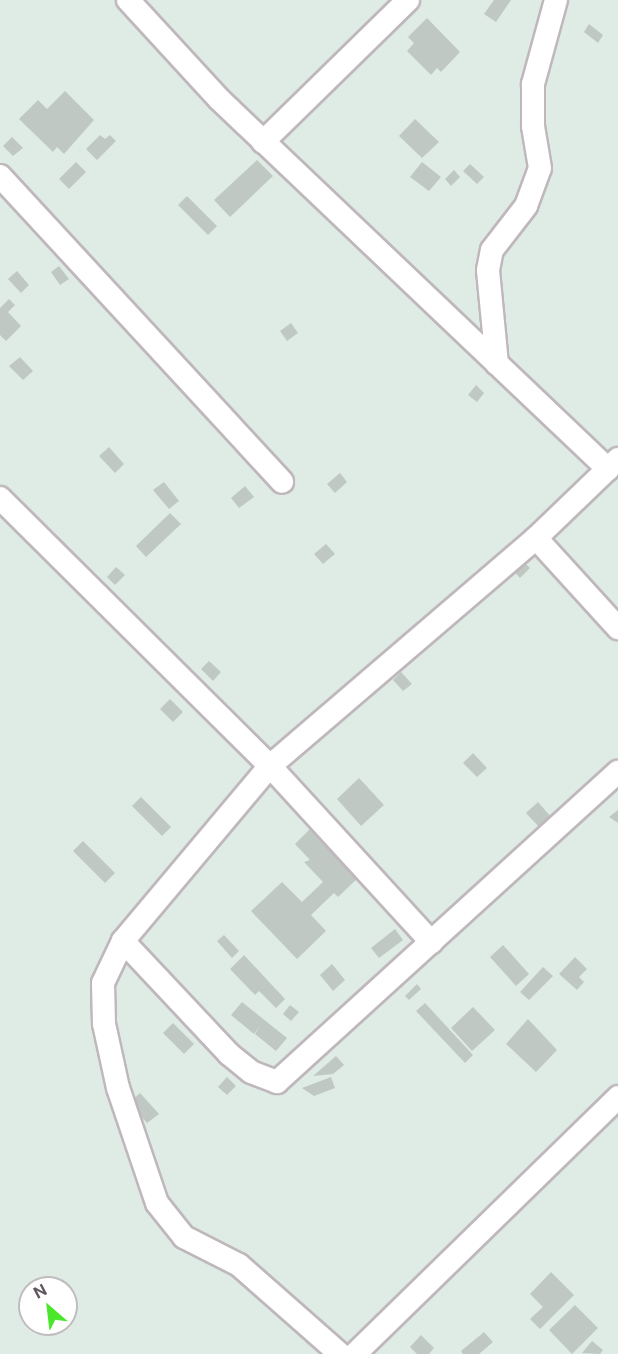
<!DOCTYPE html>
<html>
<head>
<meta charset="utf-8">
<style>
	body { margin:0 }
	#map { position:relative; width:618px; height:1354px; overflow:hidden; background:#dfece6; font-family:"Public Sans",sans-serif }
	div>[style] { position:absolute }
	[style*='--x'] { left:calc(var(--x)*1px); top:calc(var(--y)*1px); width:calc(var(--w)*1px); rotate:calc(var(--a)*1deg) }
	.building>* { inset:0; background:#bfc8c3 }
	.roads { filter:drop-shadow(2px 0 #bfb7bc) drop-shadow(-2px 0 #bfb7bc) drop-shadow(0 2px #bfb7bc) drop-shadow(0 -2px #bfb7bc) }
	.street>* { height:22px; margin:-11px; padding:0 11px; transform-origin:11px; border-radius:11px; background:#fff }
	span { translate:-50% -50%; white-space:nowrap; text-align:center; line-height:1.15; -webkit-text-stroke:5px #fff; paint-order:stroke }
	.north { position:absolute; left:18px; top:1276px; width:60px; height:60px; box-sizing:border-box; background:#fff; border:2px solid #c0bcbf; border-radius:50%; rotate:332deg; font-size:16px; font-weight:700; line-height:24px; text-align:center; color:#61585e }
	.north::after { content:''; display:block; margin:auto; width:21px; height:27px; background:#4ae72a; clip-path:polygon(50% 0,100% 100%,50% 72%,0 100%) }
</style>
</head>
<body>
<div id="map">
	<div class="building">
		<div style="clip-path:polygon(494px 0,511px 0,496px 22px,484px 14px)"></div>
		<div style="clip-path:polygon(427px 18px,460px 52px,441px 72px,437px 68px,431px 75px,407px 51px,414px 43px,408px 37px)"></div>
		<div style="clip-path:polygon(589px 24px,603px 35px,598px 43px,584px 32px)"></div>
		<div style="clip-path:polygon(65px 91px,94px 120px,64px 154px,57px 147px,53px 152px,19px 119px,38px 100px,47px 109px)"></div>
		<div style="clip-path:polygon(415px 119px,439px 142px,422px 158px,399px 136px)"></div>
		<div style="clip-path:polygon(100px 135px,105px 139px,110px 135px,116px 141px,97px 160px,86px 149px)"></div>
		<div style="clip-path:polygon(12px 137px,23px 148px,13px 156px,3px 146px)"></div>
		<div style="clip-path:polygon(257px 160px,273px 176px,230px 217px,214px 200px)"></div>
		<div style="clip-path:polygon(76px 162px,86px 172px,69px 189px,59px 179px)"></div>
		<div style="clip-path:polygon(422px 162px,441px 177px,429px 191px,410px 177px)"></div>
		<div style="clip-path:polygon(470px 164px,484px 177px,477px 184px,463px 171px)"></div>
		<div style="clip-path:polygon(454px 170px,460px 177px,451px 186px,445px 179px)"></div>
		<div style="clip-path:polygon(187px 196px,217px 226px,208px 235px,178px 205px)"></div>
		<div style="clip-path:polygon(59px 266px,69px 279px,60px 285px,51px 272px)"></div>
		<div style="clip-path:polygon(17px 271px,29px 285px,21px 293px,8px 279px)"></div>
		<div style="clip-path:polygon(9px 299px,15px 305px,8px 312px,21px 326px,6px 341px,0 335px,0 308px)"></div>
		<div style="clip-path:polygon(291px 323px,298px 333px,287px 341px,280px 331px)"></div>
		<div style="clip-path:polygon(20px 357px,33px 371px,23px 380px,9px 366px)"></div>
		<div style="clip-path:polygon(476px 385px,484px 393px,477px 402px,468px 395px)"></div>
		<div style="clip-path:polygon(109px 447px,124px 464px,115px 473px,99px 456px)"></div>
		<div style="clip-path:polygon(340px 473px,347px 482px,335px 493px,327px 484px)"></div>
		<div style="clip-path:polygon(164px 482px,179px 501px,169px 509px,153px 490px)"></div>
		<div style="clip-path:polygon(245px 486px,254px 497px,239px 508px,231px 498px)"></div>
		<div style="clip-path:polygon(170px 513px,181px 524px,146px 557px,136px 546px)"></div>
		<div style="clip-path:polygon(326px 544px,335px 554px,323px 564px,314px 554px)"></div>
		<div style="clip-path:polygon(521px 559px,530px 568px,520px 578px,511px 568px)"></div>
		<div style="clip-path:polygon(116px 567px,125px 575px,115px 585px,107px 577px)"></div>
		<div style="clip-path:polygon(209px 661px,221px 672px,213px 681px,201px 669px)"></div>
		<div style="clip-path:polygon(401px 672px,412px 684px,403px 691px,393px 680px)"></div>
		<div style="clip-path:polygon(170px 699px,183px 712px,173px 722px,160px 709px)"></div>
		<div style="clip-path:polygon(473px 753px,487px 768px,477px 777px,463px 763px)"></div>
		<div style="clip-path:polygon(359px 778px,384px 805px,361px 826px,337px 799px)"></div>
		<div style="clip-path:polygon(141px 797px,171px 827px,162px 836px,132px 806px)"></div>
		<div style="clip-path:polygon(538px 802px,551px 817px,539px 827px,526px 813px)"></div>
		<div style="clip-path:polygon(618px 810px,618px 823px,609px 817px)"></div>
		<div style="clip-path:polygon(311px 828px,359px 877px,338px 897px,334px 893px,311px 915px,326px 931px,297px 959px,251px 911px,282px 882px,302px 902px,323px 882px,304px 862px,310px 860px,295px 844px)"></div>
		<div style="clip-path:polygon(83px 841px,115px 873px,105px 883px,73px 851px)"></div>
		<div style="clip-path:polygon(395px 929px,403px 940px,379px 958px,371px 948px)"></div>
		<div style="clip-path:polygon(224px 935px,239px 951px,232px 958px,217px 941px)"></div>
		<div style="clip-path:polygon(503px 945px,529px 974px,516px 986px,490px 957px)"></div>
		<div style="clip-path:polygon(244px 955px,285px 999px,276px 1008px,259px 991px,255px 995px,230px 969px)"></div>
		<div style="clip-path:polygon(575px 957px,587px 969px,579px 977px,584px 982px,577px 990px,559px 974px)"></div>
		<div style="clip-path:polygon(332px 964px,345px 980px,333px 991px,320px 975px)"></div>
		<div style="clip-path:polygon(543px 967px,553px 976px,529px 1000px,520px 992px)"></div>
		<div style="clip-path:polygon(417px 984px,421px 989px,409px 1000px,405px 996px)"></div>
		<div style="clip-path:polygon(242px 1002px,287px 1038px,276px 1051px,255px 1034px,261px 1025px,254px 1034px,231px 1015px)"></div>
		<div style="clip-path:polygon(425px 1003px,473px 1055px,465px 1063px,416px 1011px)"></div>
		<div style="clip-path:polygon(290px 1005px,299px 1012px,291px 1021px,283px 1014px)"></div>
		<div style="clip-path:polygon(473px 1007px,495px 1030px,472px 1051px,451px 1028px)"></div>
		<div style="clip-path:polygon(528px 1019px,557px 1050px,536px 1072px,506px 1044px)"></div>
		<div style="clip-path:polygon(173px 1023px,194px 1044px,184px 1054px,163px 1033px)"></div>
		<div style="clip-path:polygon(336px 1056px,344px 1065px,333px 1074px,313px 1076px)"></div>
		<div style="clip-path:polygon(227px 1077px,236px 1086px,227px 1095px,218px 1087px)"></div>
		<div style="clip-path:polygon(331px 1077px,335px 1088px,314px 1096px,302px 1088px)"></div>
		<div style="clip-path:polygon(140px 1093px,159px 1114px,147px 1123px,129px 1103px)"></div>
		<div style="clip-path:polygon(551px 1272px,574px 1295px,540px 1329px,530px 1319px,543px 1307px,530px 1294px)"></div>
		<div style="clip-path:polygon(575px 1305px,598px 1328px,572px 1354px,549px 1330px)"></div>
		<div style="clip-path:polygon(484px 1332px,493px 1342px,479px 1354px,463px 1354px,461px 1351px)"></div>
		<div style="clip-path:polygon(421px 1335px,434px 1348px,429px 1354px,417px 1354px,410px 1347px)"></div>
		<div style="clip-path:polygon(592px 1341px,603px 1350px,600px 1354px,582px 1353px)"></div>
	</div>
	<div class="roads">
		<div class="street">
			<div style="--x:128;--y:0;--w:134;--a:47.4"></div>
			<div style="--x:219;--y:99;--w:537;--a:43.57"></div>
			<div style="--x:263;--y:142;--w:203;--a:-44.4"></div>
			<div style="--x:0;--y:176;--w:416;--a:47.3"></div>
			<div style="--x:497;--y:364;--w:94;--a:-95.5"></div>
			<div style="--x:488;--y:270;--w:20;--a:-79"></div>
			<div style="--x:492;--y:250;--w:56;--a:-52.3"></div>
			<div style="--x:526;--y:206;--w:40;--a:-69.8"></div>
			<div style="--x:540;--y:168;--w:43;--a:-99.5"></div>
			<div style="--x:533;--y:126;--w:42;--a:-90"></div>
			<div style="--x:533;--y:84;--w:87;--a:-74.7"></div>
			<div style="--x:0;--y:498;--w:380;--a:44.8"></div>
			<div style="--x:270;--y:766;--w:239;--a:47.5"></div>
			<div style="--x:536;--y:538;--w:122;--a:47.7"></div>
			<div style="--x:123;--y:941;--w:155;--a:46.8"></div>
			<div style="--x:229;--y:1054;--w:28;--a:39"></div>
			<div style="--x:251;--y:1072;--w:28;--a:21"></div>
			<div style="--x:277;--y:1082;--w:461;--a:-42.3"></div>
			<div style="--x:340;--y:1354;--w:135;--a:-138.6"></div>
			<div style="--x:239;--y:1265;--w:62;--a:-153"></div>
			<div style="--x:184;--y:1237;--w:43;--a:-128.5"></div>
			<div style="--x:157;--y:1203;--w:121;--a:-108.7"></div>
			<div style="--x:118;--y:1088;--w:66;--a:-102.3"></div>
			<div style="--x:104;--y:1024;--w:41;--a:-91.4"></div>
			<div style="--x:103;--y:983;--w:47;--a:-64.5"></div>
			<div style="--x:123;--y:941;--w:229;--a:-50"></div>
			<div style="--x:270;--y:766;--w:350;--a:-40.6"></div>
			<div style="--x:536;--y:538;--w:114;--a:-43.9"></div>
			<div style="--x:355;--y:1354;--w:368;--a:-44.3"></div>
		</div>
	</div>
	<div class="north">N</div>
</div>
</body>
</html>
